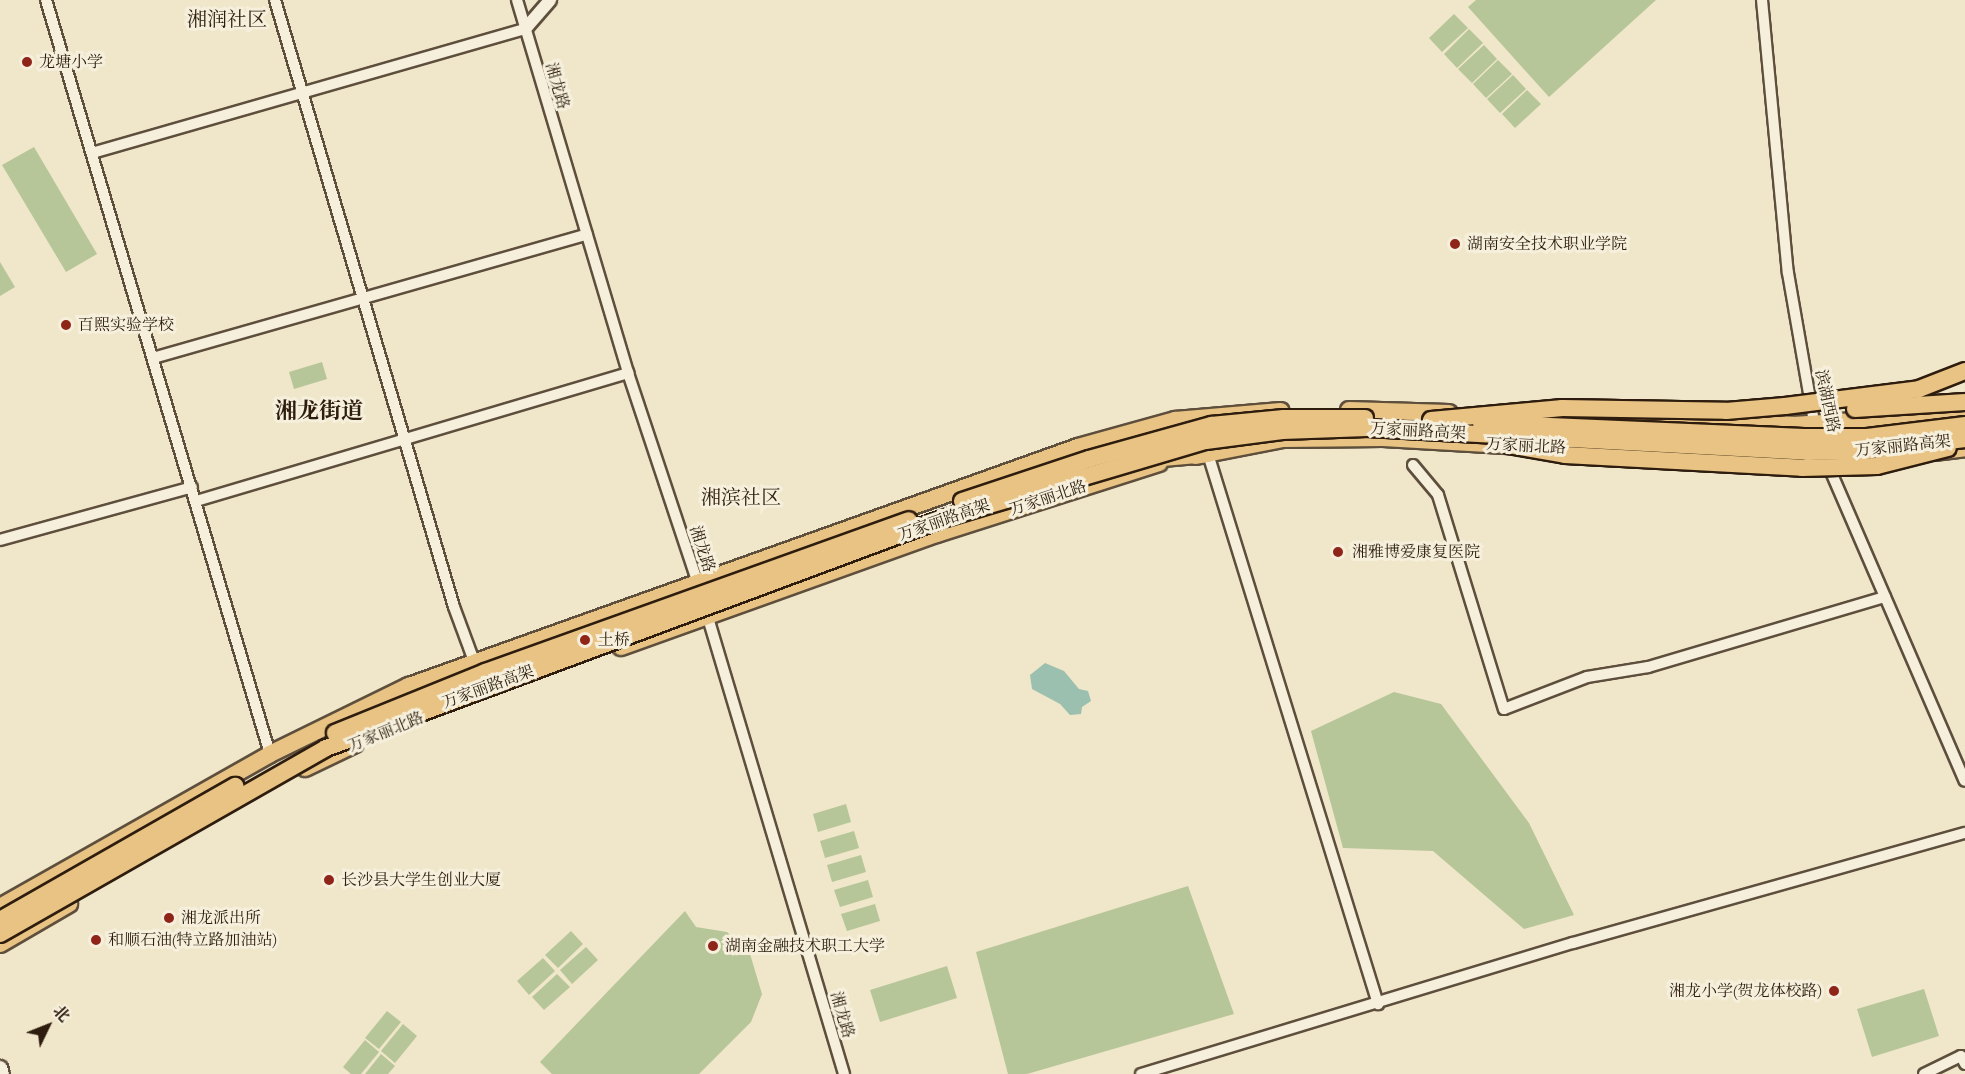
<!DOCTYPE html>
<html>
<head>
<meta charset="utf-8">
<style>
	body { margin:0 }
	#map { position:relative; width:1965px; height:1074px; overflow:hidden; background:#f0e6c9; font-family:"IM FELL French Canon","Noto Serif SC",serif }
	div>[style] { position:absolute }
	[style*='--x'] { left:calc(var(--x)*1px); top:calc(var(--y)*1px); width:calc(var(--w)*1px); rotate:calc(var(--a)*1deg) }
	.green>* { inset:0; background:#b6c699 }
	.water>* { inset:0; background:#9bc0b0 }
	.roads { filter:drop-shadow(2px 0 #5e4f3d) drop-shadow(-2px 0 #5e4f3d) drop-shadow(0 2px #5e4f3d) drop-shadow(0 -2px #5e4f3d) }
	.minor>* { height:10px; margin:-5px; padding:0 5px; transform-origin:5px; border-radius:5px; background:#f5efdc }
	.tertiary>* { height:12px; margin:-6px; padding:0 6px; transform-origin:6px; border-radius:6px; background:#f5efdc }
	.secondary>* { height:14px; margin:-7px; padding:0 7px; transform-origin:7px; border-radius:7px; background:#f5efdc }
	.primary>* { height:16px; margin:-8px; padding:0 8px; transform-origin:8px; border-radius:8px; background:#e8c384 }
	.trunk>* { height:16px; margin:-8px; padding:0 8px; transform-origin:8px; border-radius:8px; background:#e8c384 }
	.bridges { filter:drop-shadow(2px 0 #2e1d0e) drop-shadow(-2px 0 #2e1d0e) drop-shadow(0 2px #2e1d0e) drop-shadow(0 -2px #2e1d0e) }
	.trunk-bridge>* { height:16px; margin:-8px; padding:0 8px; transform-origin:8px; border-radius:8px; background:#e8c384 }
	.dots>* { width:16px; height:16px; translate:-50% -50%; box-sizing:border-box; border:3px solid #f5efdc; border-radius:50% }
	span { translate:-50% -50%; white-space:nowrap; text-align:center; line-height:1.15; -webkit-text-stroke:6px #f5efdc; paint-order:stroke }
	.poi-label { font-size:16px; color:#2e1d0e }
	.left { translate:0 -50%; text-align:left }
	.right { translate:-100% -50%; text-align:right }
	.street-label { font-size:16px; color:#2e1d0e }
	.quarter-label { font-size:20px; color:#2e1d0e }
	.district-label { font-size:22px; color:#2e1d0e; font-weight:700 }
	.north { position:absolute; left:18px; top:996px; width:60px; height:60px; -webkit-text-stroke:4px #f5efdc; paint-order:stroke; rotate:47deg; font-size:16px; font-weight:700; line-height:24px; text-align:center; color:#2e1d0e }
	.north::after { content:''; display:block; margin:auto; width:21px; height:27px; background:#2e1d0e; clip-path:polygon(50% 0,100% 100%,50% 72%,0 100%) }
</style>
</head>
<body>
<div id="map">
	<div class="green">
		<div style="clip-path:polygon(1476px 0,1656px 0,1549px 97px,1468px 7px)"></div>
		<div style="clip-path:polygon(1454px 14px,1468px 28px,1442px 52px,1429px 38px)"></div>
		<div style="clip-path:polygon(1469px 29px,1483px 43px,1457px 68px,1444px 54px)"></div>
		<div style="clip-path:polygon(1484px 45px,1497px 59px,1472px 83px,1458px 69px)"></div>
		<div style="clip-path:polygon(1498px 60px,1512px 74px,1486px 98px,1473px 84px)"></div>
		<div style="clip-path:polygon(1513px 75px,1526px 89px,1500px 113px,1487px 99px)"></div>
		<div style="clip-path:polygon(1527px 90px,1541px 104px,1515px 128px,1502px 114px)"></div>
		<div style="clip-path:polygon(34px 147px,97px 254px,66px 272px,2px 165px)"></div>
		<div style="clip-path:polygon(0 262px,15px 287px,0 296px)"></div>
		<div style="clip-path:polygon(322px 362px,327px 379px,294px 389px,289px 372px)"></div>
		<div style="clip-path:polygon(1394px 692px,1441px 704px,1529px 823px,1574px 915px,1524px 929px,1433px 851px,1343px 848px,1311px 731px)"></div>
		<div style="clip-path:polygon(846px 804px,851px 822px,818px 832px,813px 814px)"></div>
		<div style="clip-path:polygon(854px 831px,859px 848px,825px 858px,820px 841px)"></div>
		<div style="clip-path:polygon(861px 855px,866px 872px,832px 882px,827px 865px)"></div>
		<div style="clip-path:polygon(868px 880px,873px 897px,840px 907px,834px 890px)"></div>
		<div style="clip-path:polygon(1188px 886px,1234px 1014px,1027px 1074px,1008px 1074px,976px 952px)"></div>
		<div style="clip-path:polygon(875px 904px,880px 921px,847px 931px,841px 914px)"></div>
		<div style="clip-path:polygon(685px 911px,696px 927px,727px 932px,750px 954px,762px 994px,751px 1022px,699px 1074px,552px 1074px,540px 1062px)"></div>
		<div style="clip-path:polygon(571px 931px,583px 944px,558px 968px,545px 955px)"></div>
		<div style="clip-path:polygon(586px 947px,598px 960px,572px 984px,560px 970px)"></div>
		<div style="clip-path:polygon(543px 958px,555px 971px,529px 995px,517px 981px)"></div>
		<div style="clip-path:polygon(947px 966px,957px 998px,880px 1022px,870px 990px)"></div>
		<div style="clip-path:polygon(557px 974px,570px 987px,544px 1010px,532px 997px)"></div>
		<div style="clip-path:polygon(1924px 989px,1939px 1036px,1872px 1057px,1857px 1009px)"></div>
		<div style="clip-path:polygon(387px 1011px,401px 1022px,379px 1049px,365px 1038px)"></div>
		<div style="clip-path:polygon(403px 1024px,417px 1036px,395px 1063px,381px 1051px)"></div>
		<div style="clip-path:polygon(365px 1040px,379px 1052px,361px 1074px,351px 1074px,343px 1067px)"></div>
		<div style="clip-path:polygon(381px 1054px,395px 1066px,388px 1074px,365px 1074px)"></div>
	</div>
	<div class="water">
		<div style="clip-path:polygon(1045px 663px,1064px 671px,1079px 689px,1088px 691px,1091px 701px,1082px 707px,1081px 714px,1070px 715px,1060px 704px,1032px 689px,1030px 675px)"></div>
	</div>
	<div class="roads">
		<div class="minor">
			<div style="--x:46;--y:0;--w:787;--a:73.45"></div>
			<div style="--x:275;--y:0;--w:633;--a:73.57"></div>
			<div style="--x:454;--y:607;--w:58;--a:69.7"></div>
			<div style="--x:517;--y:0;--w:389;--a:73.4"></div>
			<div style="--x:628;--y:373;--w:225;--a:71.6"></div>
			<div style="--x:1762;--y:0;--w:274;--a:84.6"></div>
			<div style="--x:1788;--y:273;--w:156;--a:80.1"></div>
			<div style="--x:92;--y:153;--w:450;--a:-16"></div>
			<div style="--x:153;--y:358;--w:451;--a:-15.9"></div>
			<div style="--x:1208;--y:454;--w:576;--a:72.82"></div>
			<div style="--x:1413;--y:465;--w:39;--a:50"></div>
			<div style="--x:1438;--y:495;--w:224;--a:72.9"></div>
			<div style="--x:1504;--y:709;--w:89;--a:-21.1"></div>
			<div style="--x:1587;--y:677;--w:62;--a:-9.3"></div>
			<div style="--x:1648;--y:667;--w:247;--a:-16.5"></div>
			<div style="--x:1828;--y:465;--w:344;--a:66.6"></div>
			<div style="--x:196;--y:501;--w:451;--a:-16.5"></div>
			<div style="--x:0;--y:540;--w:199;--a:-15.4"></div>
			<div style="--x:706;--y:611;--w:483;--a:73.4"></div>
			<div style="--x:1141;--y:1074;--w:451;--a:-16.9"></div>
			<div style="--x:1573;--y:943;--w:407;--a:-15.7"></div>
			<div style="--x:1924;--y:1074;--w:41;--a:-25.9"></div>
			<div style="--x:1961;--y:1056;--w:9;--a:63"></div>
		</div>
		<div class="tertiary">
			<div style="--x:525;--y:29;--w:38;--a:-49"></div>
		</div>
		<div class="secondary">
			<div style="--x:0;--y:1068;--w:6;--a:72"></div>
		</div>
		<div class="primary">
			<div style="--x:1349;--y:410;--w:100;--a:1.7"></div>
			<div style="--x:1528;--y:417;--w:265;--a:1.7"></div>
			<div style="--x:1793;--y:425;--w:172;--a:-3.7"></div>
			<div style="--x:1934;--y:452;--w:31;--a:-7"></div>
			<div style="--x:1196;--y:456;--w:89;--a:-11.1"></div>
			<div style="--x:1283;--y:439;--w:100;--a:-0.6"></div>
			<div style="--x:1383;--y:438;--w:139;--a:3.3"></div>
			<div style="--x:621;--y:647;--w:336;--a:-19.7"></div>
			<div style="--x:937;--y:534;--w:233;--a:-17.7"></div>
			<div style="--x:305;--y:768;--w:55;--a:-25.6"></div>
			<div style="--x:0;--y:907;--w:310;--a:-29.5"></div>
			<div style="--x:270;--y:754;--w:155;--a:-26.1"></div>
			<div style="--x:409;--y:686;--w:710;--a:-19.66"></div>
			<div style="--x:1078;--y:447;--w:101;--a:-15.6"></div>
			<div style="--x:1175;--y:420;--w:106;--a:-4.9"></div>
			<div style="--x:0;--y:944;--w:80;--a:-30.1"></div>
		</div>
		<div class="trunk">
			<div style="--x:1163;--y:458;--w:45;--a:-5.1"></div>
		</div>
	</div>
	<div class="bridges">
		<div class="trunk-bridge">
			<div style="--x:1855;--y:409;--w:110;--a:-3.6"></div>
			<div style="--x:1431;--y:420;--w:132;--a:-5.2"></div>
			<div style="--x:1562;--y:408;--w:164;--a:1"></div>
			<div style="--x:1726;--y:411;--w:59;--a:-4.8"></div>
			<div style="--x:1785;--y:406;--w:135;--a:-7.2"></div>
			<div style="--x:1919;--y:389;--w:49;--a:-21.4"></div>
			<div style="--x:1481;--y:423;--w:323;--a:2.5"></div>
			<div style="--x:1804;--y:437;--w:63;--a:0"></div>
			<div style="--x:1867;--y:437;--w:99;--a:-7"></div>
			<div style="--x:1509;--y:445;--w:57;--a:10.1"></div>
			<div style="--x:1565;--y:455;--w:237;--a:3.1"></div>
			<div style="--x:1802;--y:468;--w:75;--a:-1.5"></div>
			<div style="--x:1877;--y:466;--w:73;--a:-14.2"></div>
			<div style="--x:962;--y:501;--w:134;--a:-18.3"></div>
			<div style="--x:1089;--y:459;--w:127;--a:-15.6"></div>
			<div style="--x:1211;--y:425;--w:73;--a:-5.5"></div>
			<div style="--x:1284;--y:418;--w:81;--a:0"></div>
			<div style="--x:335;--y:733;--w:162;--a:-22.1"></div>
			<div style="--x:485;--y:672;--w:450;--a:-19.7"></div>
			<div style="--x:0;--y:920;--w:271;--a:-29.7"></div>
			<div style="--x:0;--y:934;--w:375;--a:-29.7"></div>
			<div style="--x:326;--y:748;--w:657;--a:-20.39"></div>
			<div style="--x:942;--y:519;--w:275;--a:-16.5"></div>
			<div style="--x:1206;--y:441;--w:77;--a:-7.5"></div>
			<div style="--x:1282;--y:431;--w:85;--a:-2"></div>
			<div style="--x:1367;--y:428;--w:441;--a:3.1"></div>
			<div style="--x:1807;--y:452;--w:56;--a:-1"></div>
			<div style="--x:1863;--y:451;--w:103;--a:-6.7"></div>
		</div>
	</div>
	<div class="dots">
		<div style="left:27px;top:62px;background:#8f2418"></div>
		<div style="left:1455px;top:244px;background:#8f2418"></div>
		<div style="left:66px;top:325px;background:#8f2418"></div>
		<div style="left:1338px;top:552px;background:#8f2418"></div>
		<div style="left:585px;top:640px;background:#8f2418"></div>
		<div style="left:329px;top:880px;background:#8f2418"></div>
		<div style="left:169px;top:918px;background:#8f2418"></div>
		<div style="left:96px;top:940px;background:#8f2418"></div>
		<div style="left:713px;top:946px;background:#8f2418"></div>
		<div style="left:1834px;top:991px;background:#8f2418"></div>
	</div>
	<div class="poi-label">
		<span class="left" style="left:39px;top:62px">龙塘小学</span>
		<span class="left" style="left:1467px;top:244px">湖南安全技术职业学院</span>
		<span class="left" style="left:78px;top:325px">百熙实验学校</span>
		<span class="left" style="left:1352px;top:552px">湘雅博爱康复医院</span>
		<span class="left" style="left:598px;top:640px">土桥</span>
		<span class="left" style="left:341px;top:880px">长沙县大学生创业大厦</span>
		<span class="left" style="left:181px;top:918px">湘龙派出所</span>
		<span class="left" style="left:108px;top:940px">和顺石油(特立路加油站)</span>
		<span class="left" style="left:725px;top:946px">湖南金融技术职工大学</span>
		<span class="right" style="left:1822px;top:991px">湘龙小学(贺龙体校路)</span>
	</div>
	<div class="street-label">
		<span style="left:557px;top:86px;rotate:74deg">湘龙路</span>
		<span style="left:1827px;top:401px;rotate:78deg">滨湖西路</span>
		<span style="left:1418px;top:431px;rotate:3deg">万家丽路高架</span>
		<span style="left:1526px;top:446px;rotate:3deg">万家丽北路</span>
		<span style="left:1903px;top:446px;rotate:-6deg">万家丽路高架</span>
		<span style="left:1048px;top:498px;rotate:-18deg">万家丽北路</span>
		<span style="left:944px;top:520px;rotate:-19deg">万家丽路高架</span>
		<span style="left:702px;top:549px;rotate:72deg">湘龙路</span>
		<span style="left:488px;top:687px;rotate:-20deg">万家丽路高架</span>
		<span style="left:386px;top:732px;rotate:-22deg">万家丽北路</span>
		<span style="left:842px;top:1015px;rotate:74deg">湘龙路</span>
	</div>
	<div class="quarter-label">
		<span style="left:227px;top:19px">湘润社区</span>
		<span style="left:741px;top:497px">湘滨社区</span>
	</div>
	<div class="district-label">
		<span style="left:319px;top:412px">湘龙街道</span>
	</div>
	<div class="north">北</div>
</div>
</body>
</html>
